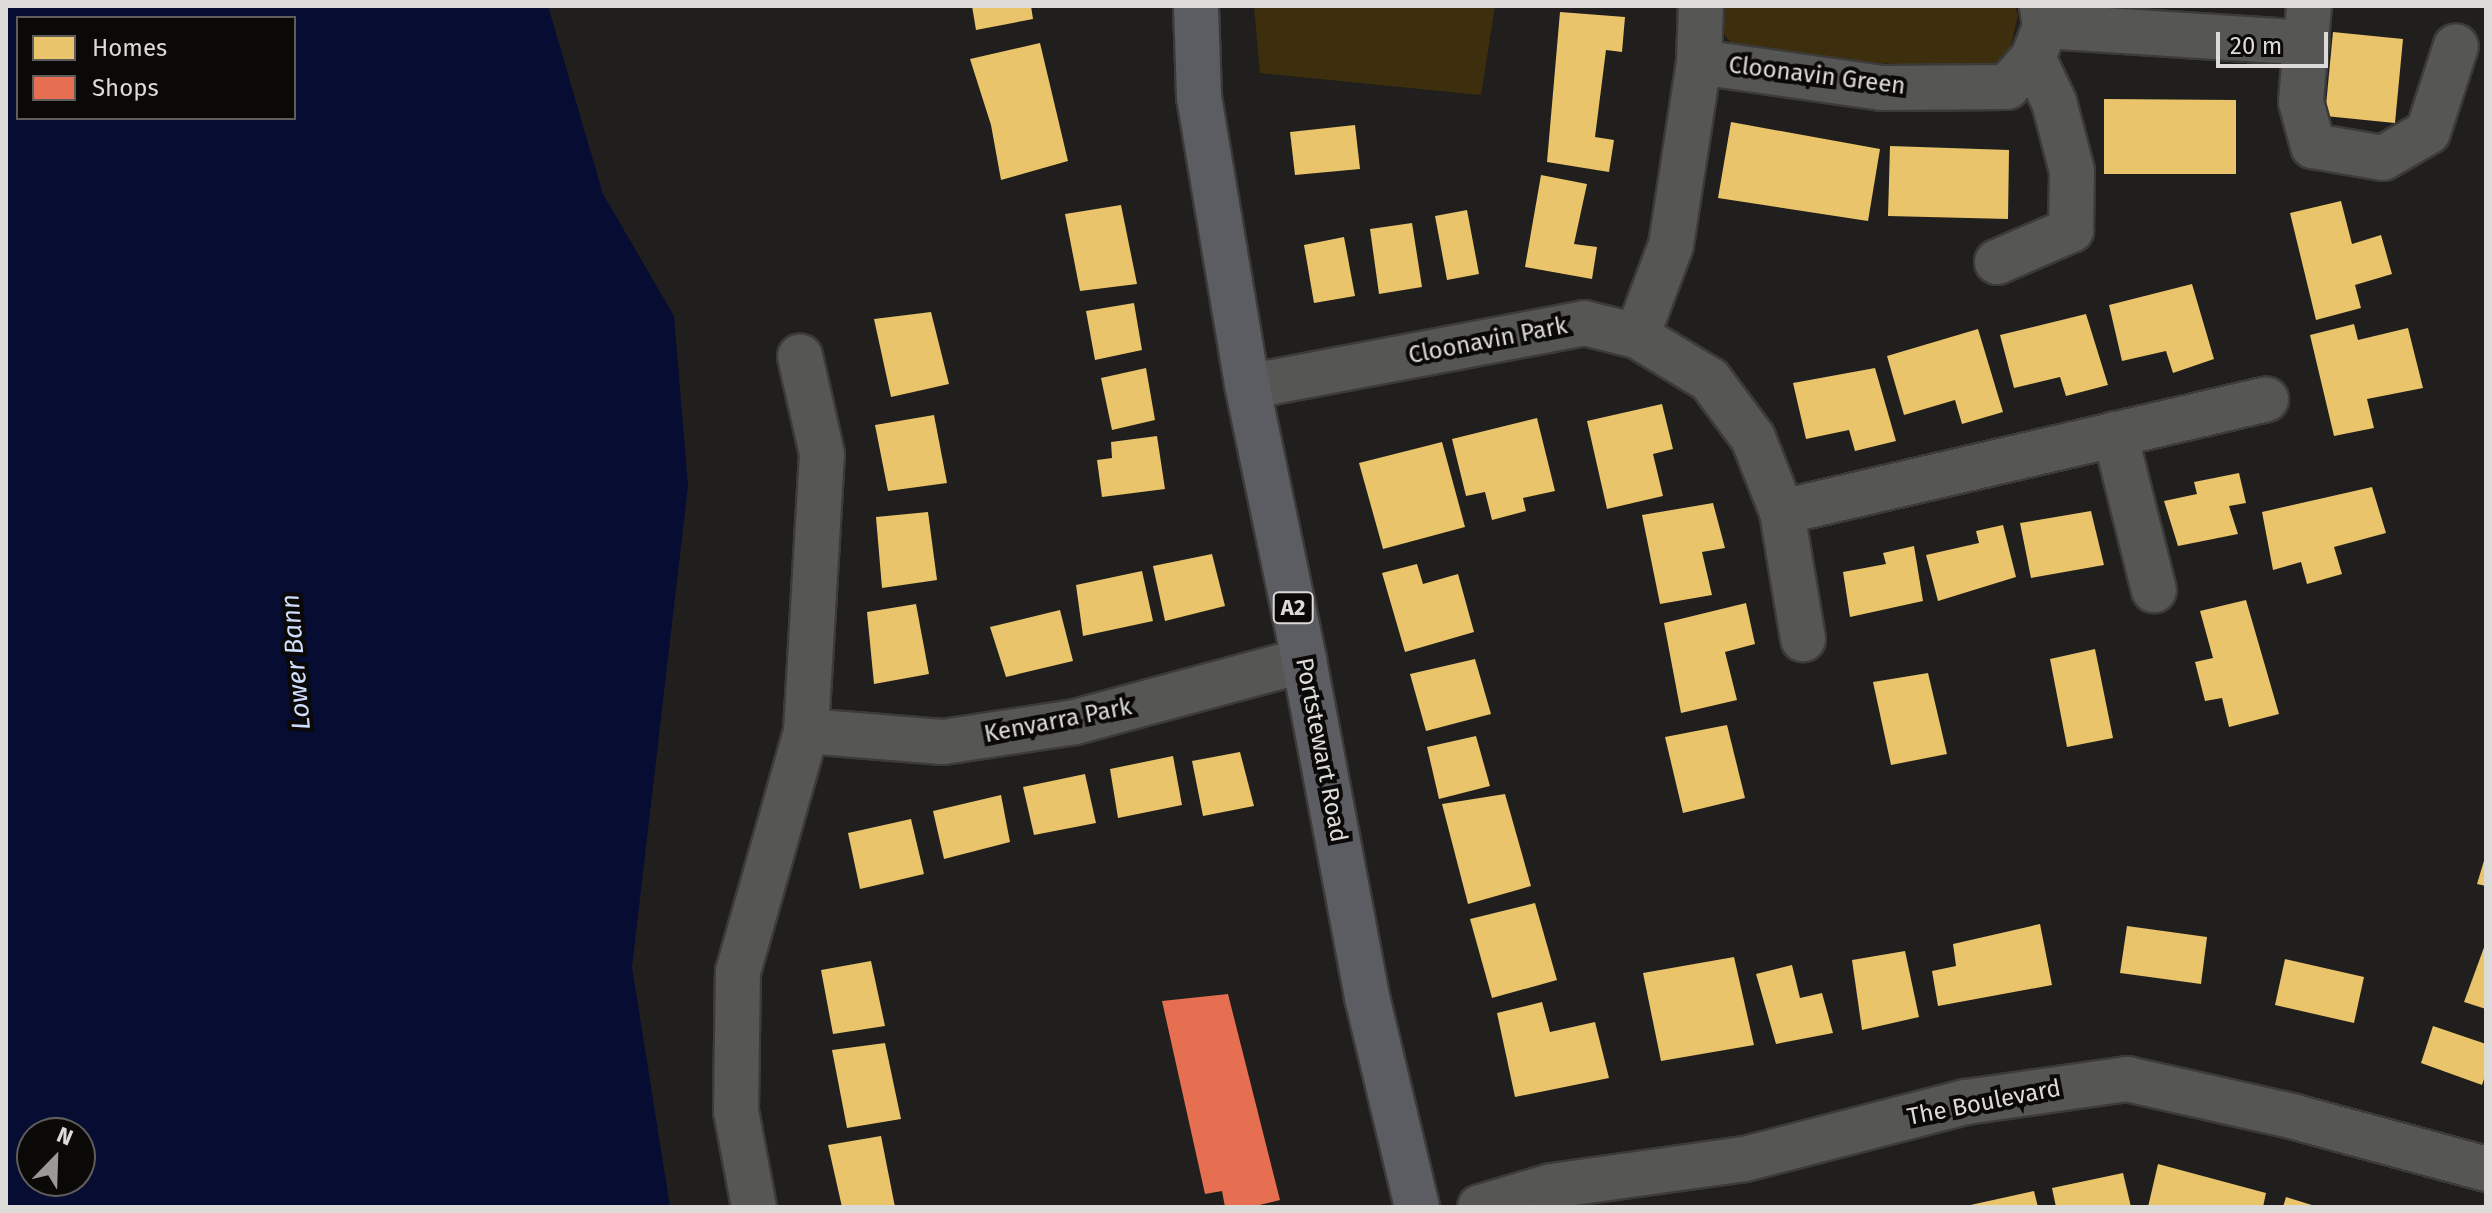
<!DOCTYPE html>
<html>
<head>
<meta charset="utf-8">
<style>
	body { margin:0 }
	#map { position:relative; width:2492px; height:1213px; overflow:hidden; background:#201f1d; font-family:"Fira Sans",sans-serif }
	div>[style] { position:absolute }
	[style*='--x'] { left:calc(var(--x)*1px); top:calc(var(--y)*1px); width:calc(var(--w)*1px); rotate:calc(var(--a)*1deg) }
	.green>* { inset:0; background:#3d2f0e }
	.water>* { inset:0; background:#060c32 }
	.homes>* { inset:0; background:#e9c46a }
	.shops>* { inset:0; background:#e76f51 }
	.roads { filter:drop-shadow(2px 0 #3c3b39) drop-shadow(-2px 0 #3c3b39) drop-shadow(0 2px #3c3b39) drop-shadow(0 -2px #3c3b39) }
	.minor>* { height:44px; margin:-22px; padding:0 22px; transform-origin:22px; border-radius:22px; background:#565654 }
	.major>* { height:44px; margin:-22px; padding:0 22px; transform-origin:22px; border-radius:22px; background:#5c5d63 }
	span { translate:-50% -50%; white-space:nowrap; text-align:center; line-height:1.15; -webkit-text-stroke:8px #0a0908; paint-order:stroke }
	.shield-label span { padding:2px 6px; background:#0a0908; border:2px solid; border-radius:6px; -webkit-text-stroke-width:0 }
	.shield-label { font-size:22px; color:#dcdbd8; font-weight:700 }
	.street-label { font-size:24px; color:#dcdbd8 }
	.water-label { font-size:26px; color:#d0defd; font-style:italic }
	.frame { position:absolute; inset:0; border:8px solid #dcdbd8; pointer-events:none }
	.legend { position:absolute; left:16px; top:16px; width:280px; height:104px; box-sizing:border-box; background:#0a0908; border:2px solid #5e5d5b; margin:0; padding:10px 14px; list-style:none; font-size:24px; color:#dcdbd8 }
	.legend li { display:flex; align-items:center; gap:16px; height:40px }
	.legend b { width:40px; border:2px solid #5e5d5b }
	.north { position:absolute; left:16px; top:1117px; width:80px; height:80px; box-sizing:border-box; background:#0a0908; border:2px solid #5e5d5b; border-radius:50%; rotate:23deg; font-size:22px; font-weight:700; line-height:32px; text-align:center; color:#dcdbd8 }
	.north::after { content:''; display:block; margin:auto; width:28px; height:36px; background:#9a9997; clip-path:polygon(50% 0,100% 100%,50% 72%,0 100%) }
	.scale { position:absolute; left:2216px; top:32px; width:112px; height:36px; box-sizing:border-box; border:4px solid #dcdbd8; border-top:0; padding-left:10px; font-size:24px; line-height:28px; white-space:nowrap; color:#dcdbd8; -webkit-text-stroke:6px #0a0908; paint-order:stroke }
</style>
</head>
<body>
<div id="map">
	<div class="green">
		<div style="clip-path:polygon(1254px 6px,1495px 6px,1481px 95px,1260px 73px)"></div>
		<div style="clip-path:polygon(1714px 6px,2015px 6px,2018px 15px,2010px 50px,1987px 71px,1737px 52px,1712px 17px)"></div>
	</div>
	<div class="water">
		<div style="clip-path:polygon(evenodd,6px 6px,548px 6px,603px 194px,674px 316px,688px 486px,632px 967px,670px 1207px,6px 1207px,6px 6px,18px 18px,294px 18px,294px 118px,18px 118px,18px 18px,6px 6px,32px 1133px,80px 1133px,80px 1181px,32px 1181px,32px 1133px)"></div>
	</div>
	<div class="homes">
		<div style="clip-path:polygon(972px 6px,1031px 6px,1033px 19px,976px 30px)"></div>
		<div style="clip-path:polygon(1560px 12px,1625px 17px,1622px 52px,1606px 50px,1595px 137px,1614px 140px,1609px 172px,1547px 162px)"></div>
		<div style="clip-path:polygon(2333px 32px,2403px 39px,2395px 123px,2325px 116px)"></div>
		<div style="clip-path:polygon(1040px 43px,1068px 161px,1001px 180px,991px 125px,970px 59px)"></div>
		<div style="clip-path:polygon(2104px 99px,2236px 100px,2236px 174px,2104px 174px)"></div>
		<div style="clip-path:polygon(1731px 122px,1880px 149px,1868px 221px,1718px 198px)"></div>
		<div style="clip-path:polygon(1355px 125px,1360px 169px,1295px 175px,1290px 132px)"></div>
		<div style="clip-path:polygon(1890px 146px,2009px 150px,2008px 219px,1888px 216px)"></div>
		<div style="clip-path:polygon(1541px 175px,1587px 184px,1574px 244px,1597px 247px,1592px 279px,1525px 267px)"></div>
		<div style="clip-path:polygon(2341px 201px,2352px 244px,2381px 235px,2392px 274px,2355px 285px,2361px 308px,2316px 320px,2290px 213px)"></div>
		<div style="clip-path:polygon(1121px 205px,1137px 284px,1080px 291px,1065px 214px)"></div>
		<div style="clip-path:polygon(1467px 210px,1479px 274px,1447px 280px,1435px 216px)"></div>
		<div style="clip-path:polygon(1412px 223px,1422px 287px,1379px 294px,1370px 229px)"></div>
		<div style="clip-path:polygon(1344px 237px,1355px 296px,1314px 303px,1304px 245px)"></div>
		<div style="clip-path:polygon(2192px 284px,2214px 359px,2173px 373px,2166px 351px,2122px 361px,2109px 305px)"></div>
		<div style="clip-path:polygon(1134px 303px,1142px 350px,1095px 360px,1086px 311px)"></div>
		<div style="clip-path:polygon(931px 312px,949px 384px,891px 397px,874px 319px)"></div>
		<div style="clip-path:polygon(2086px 314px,2108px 385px,2066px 396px,2060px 377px,2014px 388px,2000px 335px)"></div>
		<div style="clip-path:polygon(2354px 324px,2358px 340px,2408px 328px,2423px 388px,2367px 399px,2374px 428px,2334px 436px,2310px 335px)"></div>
		<div style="clip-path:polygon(1978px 329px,2003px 412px,1962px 424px,1955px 400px,1904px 415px,1887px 356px)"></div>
		<div style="clip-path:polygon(1146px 368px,1155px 420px,1112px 430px,1101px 378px)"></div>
		<div style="clip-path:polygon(1875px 368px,1896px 441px,1855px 451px,1849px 430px,1806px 439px,1793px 383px)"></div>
		<div style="clip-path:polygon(1662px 404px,1673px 449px,1653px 454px,1663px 496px,1607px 509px,1587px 421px)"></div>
		<div style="clip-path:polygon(934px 415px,947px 483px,888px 491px,875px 425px)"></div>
		<div style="clip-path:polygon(1537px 418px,1555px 491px,1523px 498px,1526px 511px,1492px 520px,1485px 492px,1466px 496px,1452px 439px)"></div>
		<div style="clip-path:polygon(1157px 436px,1165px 489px,1102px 497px,1097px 460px,1112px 458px,1111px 442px)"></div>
		<div style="clip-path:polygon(1442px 442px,1465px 527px,1383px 549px,1359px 463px)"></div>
		<div style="clip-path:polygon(2239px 473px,2246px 503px,2229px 506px,2238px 534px,2178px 546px,2164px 501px,2197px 494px,2194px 482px)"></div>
		<div style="clip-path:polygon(2372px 487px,2386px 533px,2334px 547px,2342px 574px,2307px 584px,2301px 562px,2273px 570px,2262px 512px)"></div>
		<div style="clip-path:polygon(1713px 503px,1725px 548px,1702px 552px,1712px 595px,1660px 604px,1642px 515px)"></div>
		<div style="clip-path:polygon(2091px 511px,2104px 565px,2031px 578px,2020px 523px)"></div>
		<div style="clip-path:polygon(928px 512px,937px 580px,882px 588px,876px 517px)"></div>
		<div style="clip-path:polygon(2003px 525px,2016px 577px,1938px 601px,1926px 555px,1979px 543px,1976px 531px)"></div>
		<div style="clip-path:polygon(1914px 546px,1923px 601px,1850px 617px,1843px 572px,1886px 564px,1883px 553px)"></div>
		<div style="clip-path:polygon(1212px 554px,1225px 606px,1165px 621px,1153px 566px)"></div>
		<div style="clip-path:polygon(1417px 564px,1423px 584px,1458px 574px,1474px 632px,1405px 652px,1382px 573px)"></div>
		<div style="clip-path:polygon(1142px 571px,1153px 621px,1083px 636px,1076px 585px)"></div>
		<div style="clip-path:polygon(2246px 600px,2279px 714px,2229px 727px,2222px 698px,2205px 701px,2195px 662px,2213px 658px,2200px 611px)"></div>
		<div style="clip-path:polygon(1746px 603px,1755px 644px,1725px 652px,1737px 700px,1681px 713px,1664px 623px)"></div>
		<div style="clip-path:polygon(916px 604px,929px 674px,874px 684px,867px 612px)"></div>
		<div style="clip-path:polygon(1060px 610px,1073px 661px,1006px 677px,990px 627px)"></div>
		<div style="clip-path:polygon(2095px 649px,2113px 738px,2067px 747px,2050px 659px)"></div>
		<div style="clip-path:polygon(1475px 659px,1491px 714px,1426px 731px,1410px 674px)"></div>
		<div style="clip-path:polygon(1928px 673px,1947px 754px,1891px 765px,1873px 682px)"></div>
		<div style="clip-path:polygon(1727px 725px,1745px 798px,1683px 813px,1665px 737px)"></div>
		<div style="clip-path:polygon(1476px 736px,1490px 786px,1439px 799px,1427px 747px)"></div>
		<div style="clip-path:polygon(1240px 752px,1254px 806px,1203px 816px,1192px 761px)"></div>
		<div style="clip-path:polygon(1173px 756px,1182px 805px,1118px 818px,1110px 769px)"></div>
		<div style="clip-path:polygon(1085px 774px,1096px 823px,1034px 835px,1023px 787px)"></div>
		<div style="clip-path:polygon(1505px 794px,1531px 886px,1468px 904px,1442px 804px)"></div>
		<div style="clip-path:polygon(1001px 795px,1010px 842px,944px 859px,933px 811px)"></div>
		<div style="clip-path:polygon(911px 819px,924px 874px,860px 889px,848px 833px)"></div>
		<div style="clip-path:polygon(2486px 854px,2486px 886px,2477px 884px)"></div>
		<div style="clip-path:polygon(1535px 903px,1557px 980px,1492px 998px,1470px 919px)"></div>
		<div style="clip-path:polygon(2040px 924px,2052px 985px,1938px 1006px,1932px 971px,1956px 966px,1953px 944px)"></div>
		<div style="clip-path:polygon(2127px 926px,2207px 937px,2201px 984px,2120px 973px)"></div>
		<div style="clip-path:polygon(2486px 942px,2486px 1009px,2464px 1002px)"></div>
		<div style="clip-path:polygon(1905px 951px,1919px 1017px,1862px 1030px,1852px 960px)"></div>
		<div style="clip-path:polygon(1734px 957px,1754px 1045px,1661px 1061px,1643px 973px)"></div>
		<div style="clip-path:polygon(2285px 959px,2364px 977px,2354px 1023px,2275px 1005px)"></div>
		<div style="clip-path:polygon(871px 961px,885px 1026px,833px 1034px,821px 970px)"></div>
		<div style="clip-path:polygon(1792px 965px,1800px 998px,1822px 993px,1833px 1033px,1776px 1044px,1756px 974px)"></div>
		<div style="clip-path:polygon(1542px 1002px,1550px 1032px,1595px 1022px,1609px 1078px,1515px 1097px,1497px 1013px)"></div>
		<div style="clip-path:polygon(2433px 1026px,2486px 1044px,2486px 1073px,2482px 1085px,2421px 1063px)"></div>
		<div style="clip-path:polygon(885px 1043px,901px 1119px,847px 1128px,832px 1050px)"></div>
		<div style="clip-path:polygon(881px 1136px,895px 1207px,842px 1207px,828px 1145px)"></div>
		<div style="clip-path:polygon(2158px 1164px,2266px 1193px,2263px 1207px,2148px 1207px)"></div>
		<div style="clip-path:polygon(2123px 1173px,2131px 1207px,2056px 1207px,2052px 1188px)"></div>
		<div style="clip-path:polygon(2034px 1191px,2038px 1207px,1966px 1207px,1966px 1206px)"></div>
		<div style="clip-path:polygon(2286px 1197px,2315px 1206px,2315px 1207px,2283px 1207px)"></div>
	</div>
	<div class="shops">
		<div style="clip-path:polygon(1228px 994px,1280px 1200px,1251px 1207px,1225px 1207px,1222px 1191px,1205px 1194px,1162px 1001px)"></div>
	</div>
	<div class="roads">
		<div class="minor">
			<div style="--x:2309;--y:6;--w:96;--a:94.8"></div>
			<div style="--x:2301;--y:102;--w:46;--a:74.7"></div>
			<div style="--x:2313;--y:146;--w:71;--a:9.7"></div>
			<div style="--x:2383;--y:158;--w:52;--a:-30"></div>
			<div style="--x:2428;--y:132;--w:90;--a:-72"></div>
			<div style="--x:2045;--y:26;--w:262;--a:3.7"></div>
			<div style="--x:1699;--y:62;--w:185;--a:8.1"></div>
			<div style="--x:1882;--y:88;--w:125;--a:-0.5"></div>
			<div style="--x:2007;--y:87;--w:39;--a:-48"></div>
			<div style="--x:2033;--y:58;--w:34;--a:-69"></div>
			<div style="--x:2045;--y:26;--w:20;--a:-99"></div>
			<div style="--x:1997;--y:262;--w:81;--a:-23.4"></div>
			<div style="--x:2071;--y:230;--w:59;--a:-89"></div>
			<div style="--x:2072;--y:171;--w:71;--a:-104.6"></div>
			<div style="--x:2054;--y:102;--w:49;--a:-115.5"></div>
			<div style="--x:1637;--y:336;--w:97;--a:-69.5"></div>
			<div style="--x:1671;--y:245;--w:185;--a:-81.3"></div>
			<div style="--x:1699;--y:62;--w:56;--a:-88"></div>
			<div style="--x:1247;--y:384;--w:26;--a:-4"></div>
			<div style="--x:1273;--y:382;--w:317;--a:-10.7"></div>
			<div style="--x:1584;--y:323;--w:55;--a:13.8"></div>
			<div style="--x:1637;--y:336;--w:85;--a:31.1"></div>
			<div style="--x:1710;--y:380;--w:72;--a:53.4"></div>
			<div style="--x:1753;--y:438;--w:79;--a:68.6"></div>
			<div style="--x:1782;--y:512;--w:129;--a:80.6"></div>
			<div style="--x:2115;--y:434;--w:161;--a:76"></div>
			<div style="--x:1782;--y:512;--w:497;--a:-13.1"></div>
			<div style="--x:806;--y:731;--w:137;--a:4.6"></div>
			<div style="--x:943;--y:742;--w:134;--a:-8.6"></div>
			<div style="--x:1075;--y:722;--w:237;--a:-15.1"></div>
			<div style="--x:754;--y:1207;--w:98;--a:-100.6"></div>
			<div style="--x:736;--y:1111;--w:139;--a:-89.2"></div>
			<div style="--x:738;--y:972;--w:250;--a:-74.2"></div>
			<div style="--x:806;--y:731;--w:277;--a:-86.7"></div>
			<div style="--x:822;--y:454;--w:100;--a:-102.7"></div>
			<div style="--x:1480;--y:1207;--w:75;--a:-16.3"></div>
			<div style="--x:1552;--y:1186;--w:195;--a:-8"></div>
			<div style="--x:1745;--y:1159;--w:228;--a:-14.5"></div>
			<div style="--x:1966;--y:1102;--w:163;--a:-8.1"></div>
			<div style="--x:2127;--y:1079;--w:172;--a:12.7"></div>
			<div style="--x:2295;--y:1117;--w:198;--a:15.2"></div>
		</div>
		<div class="major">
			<div style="--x:1196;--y:6;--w:91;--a:88.1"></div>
			<div style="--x:1199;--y:97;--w:291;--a:80.5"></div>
			<div style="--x:1247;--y:384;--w:282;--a:78.3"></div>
			<div style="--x:1304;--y:660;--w:343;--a:79.4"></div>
			<div style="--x:1367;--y:997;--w:216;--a:76.6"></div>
		</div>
	</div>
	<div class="shield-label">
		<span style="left:1293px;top:608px">A2</span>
	</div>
	<div class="street-label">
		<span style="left:1817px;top:76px;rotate:7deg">Cloonavin Green</span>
		<span style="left:1488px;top:341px;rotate:-11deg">Cloonavin Park</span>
		<span style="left:1058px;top:721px;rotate:-11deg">Kenvarra Park</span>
		<span style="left:1321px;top:750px;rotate:79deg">Portstewart Road</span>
		<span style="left:1984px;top:1103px;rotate:-11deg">The Boulevard</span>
	</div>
	<div class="water-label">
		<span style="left:296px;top:662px;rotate:-95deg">Lower Bann</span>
	</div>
	<div class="frame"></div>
	<ul class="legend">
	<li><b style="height:22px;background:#e9c46a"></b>Homes</li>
	<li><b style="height:22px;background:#e76f51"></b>Shops</li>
	</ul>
	<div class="north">N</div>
	<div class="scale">20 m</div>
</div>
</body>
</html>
